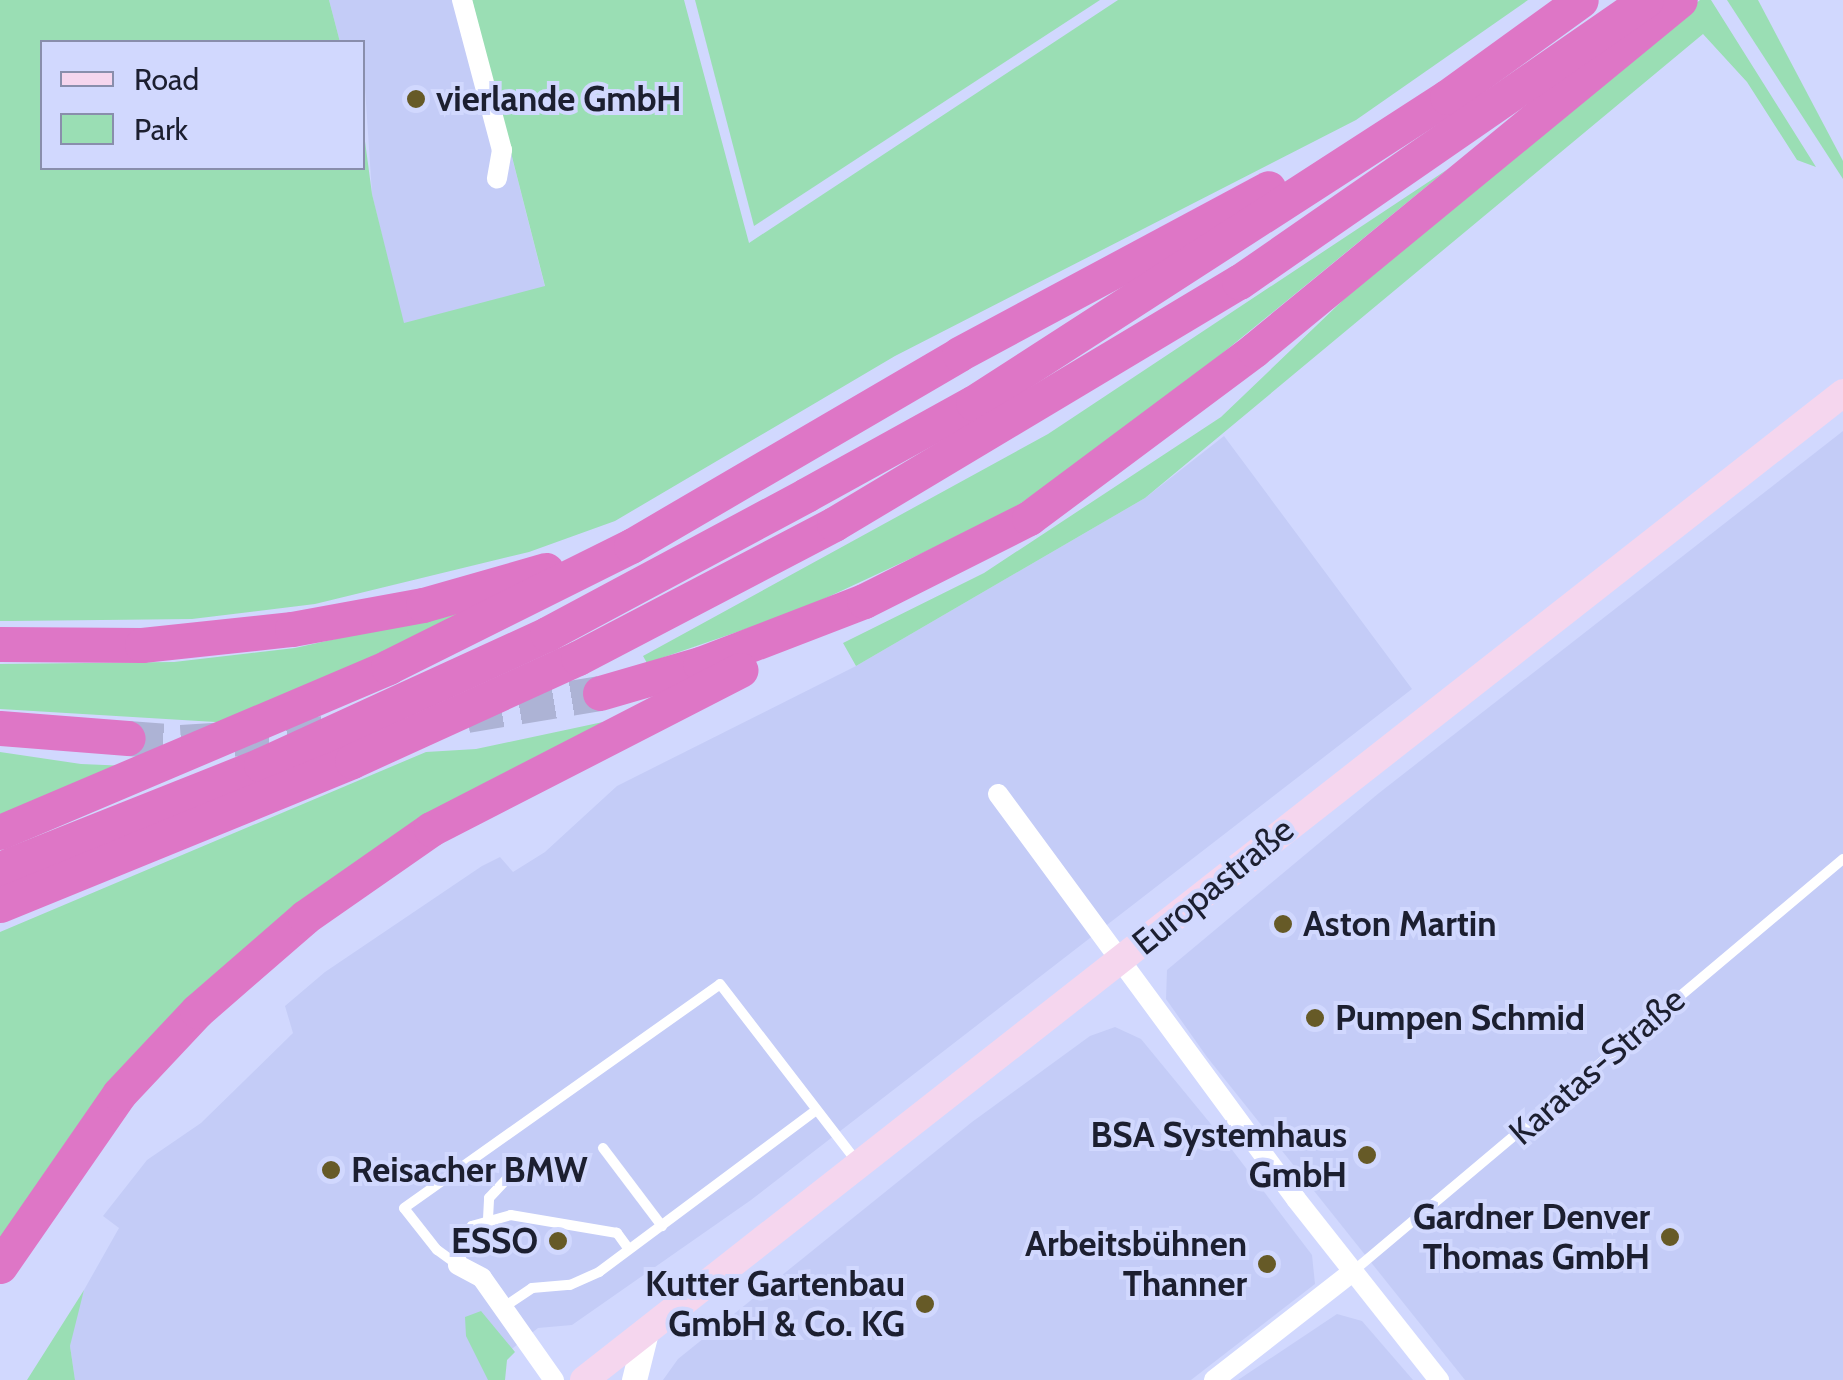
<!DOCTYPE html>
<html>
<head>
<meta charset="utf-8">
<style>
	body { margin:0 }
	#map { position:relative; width:1843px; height:1380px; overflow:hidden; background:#d1d8fe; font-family:Cabin,sans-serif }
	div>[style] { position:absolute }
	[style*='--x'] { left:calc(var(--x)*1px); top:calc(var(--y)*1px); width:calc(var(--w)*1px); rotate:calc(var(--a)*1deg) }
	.built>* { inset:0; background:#c4ccf7 }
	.green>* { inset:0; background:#9adeb4 }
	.motorway-tunnel>* { height:35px; margin-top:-17.5px; transform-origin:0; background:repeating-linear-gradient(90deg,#adb3d5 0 35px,transparent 0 53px) }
	.service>* { height:10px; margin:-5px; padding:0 5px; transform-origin:5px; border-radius:5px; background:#fff }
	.minor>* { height:20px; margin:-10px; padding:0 10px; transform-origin:10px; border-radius:10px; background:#fff }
	.tertiary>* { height:25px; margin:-12.5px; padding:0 12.5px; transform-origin:12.5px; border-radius:12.5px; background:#fff }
	.secondary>* { height:28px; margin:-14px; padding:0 14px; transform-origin:14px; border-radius:14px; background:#f5d6ee }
	.motorway>* { height:35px; margin:-17.5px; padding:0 17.5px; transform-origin:17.5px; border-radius:17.5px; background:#de76c6 }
	.dots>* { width:28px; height:28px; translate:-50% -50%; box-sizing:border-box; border:5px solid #d1d8fe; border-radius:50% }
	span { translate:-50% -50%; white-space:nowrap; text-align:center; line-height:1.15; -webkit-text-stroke:8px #d1d8fe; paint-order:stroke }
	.poi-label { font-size:35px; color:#1c1f30; font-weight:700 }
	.left { translate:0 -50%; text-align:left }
	.right { translate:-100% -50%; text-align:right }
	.street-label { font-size:35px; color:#1c1f30 }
	.legend { position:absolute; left:40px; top:40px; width:325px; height:130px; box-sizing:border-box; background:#d1d8fe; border:2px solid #898eac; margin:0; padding:12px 18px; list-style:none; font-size:30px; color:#1c1f30 }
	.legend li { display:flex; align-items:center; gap:20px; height:50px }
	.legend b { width:50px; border:2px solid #898eac }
</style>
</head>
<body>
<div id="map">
	<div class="built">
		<div style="clip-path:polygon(329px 0,472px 0,545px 287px,403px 324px,372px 194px,362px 42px,340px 42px)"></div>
		<div style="clip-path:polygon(1843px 431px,1843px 1380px,1465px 1380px,1207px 1057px,1166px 999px,1167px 970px,1379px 793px)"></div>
		<div style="clip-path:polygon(1224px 436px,1412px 689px,751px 1200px,572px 1325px,538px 1328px,508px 1352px,493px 1380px,75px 1380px,70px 1346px,75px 1320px,84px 1290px,119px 1228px,103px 1216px,147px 1160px,201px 1123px,293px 1033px,285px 1006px,325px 972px,482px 866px,500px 857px,513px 872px,545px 852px,617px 786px,856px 666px,1145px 498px)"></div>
		<div style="clip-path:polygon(1115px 1027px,1141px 1039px,1233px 1151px,1312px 1255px,1315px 1284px,1191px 1380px,663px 1380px,678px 1359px,972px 1122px,1090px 1036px)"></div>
		<div style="clip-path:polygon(1337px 1314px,1362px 1321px,1413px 1380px,1238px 1380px)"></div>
	</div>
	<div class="green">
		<div style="clip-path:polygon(0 0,329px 0,340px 42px,42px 42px,42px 168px,362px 168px,363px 126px,372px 194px,404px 323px,545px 286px,472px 0,684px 0,749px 243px,1118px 0,1528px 0,1356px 120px,895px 356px,615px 521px,529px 552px,315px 604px,192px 619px,11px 621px,0 621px)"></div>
		<div style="clip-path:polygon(695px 0,1100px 0,754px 226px)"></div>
		<div style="clip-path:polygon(1700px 0,1711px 0,1816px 167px,1797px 160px,1747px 82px,1703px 34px,1145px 498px,856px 666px,843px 643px,984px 573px,1221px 417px,1362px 282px)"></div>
		<div style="clip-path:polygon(1727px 0,1758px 0,1843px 161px,1843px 179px)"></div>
		<div style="clip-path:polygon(1448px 169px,1131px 428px,1002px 516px,798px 611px,647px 663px,643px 656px,1048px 434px)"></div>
		<div style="clip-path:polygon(491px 604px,232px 723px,0 709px,0 664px,174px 662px,295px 648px)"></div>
		<div style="clip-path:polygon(603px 722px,356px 865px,0 1245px,0 932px,426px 752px,476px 749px)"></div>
		<div style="clip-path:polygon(0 752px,81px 764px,128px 766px,0 818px)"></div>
		<div style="clip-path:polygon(84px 1290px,70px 1346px,75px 1380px,27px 1380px)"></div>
		<div style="clip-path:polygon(481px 1311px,515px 1352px,507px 1360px,505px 1380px,488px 1380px,466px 1336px,465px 1317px)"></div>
	</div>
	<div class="motorway-tunnel">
		<div style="--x:467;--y:715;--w:135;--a:-9.4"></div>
		<div style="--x:128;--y:738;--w:53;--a:4.3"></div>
		<div style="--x:181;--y:742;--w:145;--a:-3.6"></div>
	</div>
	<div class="service">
		<div style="--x:603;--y:1148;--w:98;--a:52.9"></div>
		<div style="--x:488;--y:1219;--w:21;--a:-87"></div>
		<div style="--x:489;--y:1198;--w:25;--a:-47"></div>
		<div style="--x:628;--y:1248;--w:19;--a:-126"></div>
		<div style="--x:617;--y:1233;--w:108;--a:-170.4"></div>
		<div style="--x:511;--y:1215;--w:41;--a:164.2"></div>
		<div style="--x:472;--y:1226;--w:41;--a:109.7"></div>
		<div style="--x:458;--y:1265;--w:26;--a:-144"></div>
		<div style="--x:437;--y:1250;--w:53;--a:-128.2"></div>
		<div style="--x:404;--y:1208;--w:387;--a:-35.3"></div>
		<div style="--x:720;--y:984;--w:225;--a:52.4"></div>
		<div style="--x:1351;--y:1273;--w:643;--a:-40.08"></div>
		<div style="--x:504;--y:1307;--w:34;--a:-34"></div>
		<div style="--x:532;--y:1288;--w:38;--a:-5"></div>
		<div style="--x:570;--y:1285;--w:32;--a:-24"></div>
		<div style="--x:599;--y:1272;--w:269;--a:-36.7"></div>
	</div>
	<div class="minor">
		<div style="--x:462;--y:0;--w:155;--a:75.1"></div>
		<div style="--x:502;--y:150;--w:29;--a:100"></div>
		<div style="--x:998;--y:794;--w:503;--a:53.65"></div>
		<div style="--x:1296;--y:1199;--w:231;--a:51.7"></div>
		<div style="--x:458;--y:1265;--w:27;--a:28"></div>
		<div style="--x:482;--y:1278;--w:125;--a:54.8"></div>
		<div style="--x:1214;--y:1380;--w:174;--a:-38"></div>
	</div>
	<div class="tertiary">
		<div style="--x:634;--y:1380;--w:49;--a:-76"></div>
	</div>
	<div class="secondary">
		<div style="--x:584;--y:1380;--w:1600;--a:-38.09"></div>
	</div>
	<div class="motorway">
		<div style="--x:0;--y:644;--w:142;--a:0.4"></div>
		<div style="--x:142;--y:645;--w:151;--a:-6.1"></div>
		<div style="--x:292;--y:629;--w:133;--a:-10.4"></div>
		<div style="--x:423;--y:605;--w:128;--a:-15.9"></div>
		<div style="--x:600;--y:693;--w:104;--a:-16.2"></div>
		<div style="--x:700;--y:664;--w:176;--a:-21"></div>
		<div style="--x:864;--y:601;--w:185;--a:-26.7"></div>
		<div style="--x:1029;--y:518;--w:281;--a:-36.7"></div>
		<div style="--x:1254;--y:350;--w:551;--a:-39.41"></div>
		<div style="--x:0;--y:728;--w:128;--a:4.5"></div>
		<div style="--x:0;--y:832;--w:422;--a:-23"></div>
		<div style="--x:388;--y:667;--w:271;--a:-26.5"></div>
		<div style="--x:631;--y:546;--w:380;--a:-30.3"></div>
		<div style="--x:959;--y:354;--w:351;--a:-28.2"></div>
		<div style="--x:0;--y:869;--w:281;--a:-21.7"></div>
		<div style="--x:261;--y:765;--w:315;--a:-24.6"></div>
		<div style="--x:547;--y:634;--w:294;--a:-28.2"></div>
		<div style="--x:806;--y:495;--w:191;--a:-28.9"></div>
		<div style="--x:973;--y:403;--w:564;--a:-32.85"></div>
		<div style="--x:1447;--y:97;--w:165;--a:-35.9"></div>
		<div style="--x:0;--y:905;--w:380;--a:-22.2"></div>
		<div style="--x:352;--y:761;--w:248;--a:-24.5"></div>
		<div style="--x:578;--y:658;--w:289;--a:-27.6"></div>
		<div style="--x:834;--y:524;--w:472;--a:-30.9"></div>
		<div style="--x:1239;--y:282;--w:495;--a:-34.7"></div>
		<div style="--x:0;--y:1266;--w:209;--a:-55.3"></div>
		<div style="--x:119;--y:1094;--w:114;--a:-46.8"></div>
		<div style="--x:197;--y:1011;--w:143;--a:-41"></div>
		<div style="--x:305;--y:917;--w:154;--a:-34.9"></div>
		<div style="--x:431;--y:829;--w:348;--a:-27.2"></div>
	</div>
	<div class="dots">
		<div style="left:416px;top:99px;background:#665a27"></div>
		<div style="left:1283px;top:924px;background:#665a27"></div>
		<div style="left:1315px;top:1018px;background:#665a27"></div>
		<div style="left:1367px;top:1155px;background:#665a27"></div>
		<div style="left:331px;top:1170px;background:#665a27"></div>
		<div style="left:1670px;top:1237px;background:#665a27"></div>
		<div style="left:558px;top:1241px;background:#665a27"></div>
		<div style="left:1267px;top:1264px;background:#665a27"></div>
		<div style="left:925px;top:1304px;background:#665a27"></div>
	</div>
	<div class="poi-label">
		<span class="left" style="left:436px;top:99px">vierlande GmbH</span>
		<span class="left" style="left:1303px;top:924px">Aston Martin</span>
		<span class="left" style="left:1335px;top:1018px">Pumpen Schmid</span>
		<span class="right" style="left:1347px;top:1155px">BSA Systemhaus<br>GmbH</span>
		<span class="left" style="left:351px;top:1170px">Reisacher BMW</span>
		<span class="right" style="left:1650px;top:1237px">Gardner Denver<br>Thomas GmbH</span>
		<span class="right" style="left:538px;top:1241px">ESSO</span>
		<span class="right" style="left:1247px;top:1264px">Arbeitsbühnen<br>Thanner</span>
		<span class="right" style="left:905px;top:1304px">Kutter Gartenbau<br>GmbH &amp; Co. KG</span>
	</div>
	<div class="street-label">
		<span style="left:1213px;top:886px;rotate:-39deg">Europastraße</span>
		<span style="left:1597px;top:1066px;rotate:-41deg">Karatas-Straße</span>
	</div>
	<ul class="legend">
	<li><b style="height:12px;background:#f5d6ee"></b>Road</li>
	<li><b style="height:28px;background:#9adeb4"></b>Park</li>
	</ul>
</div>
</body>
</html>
